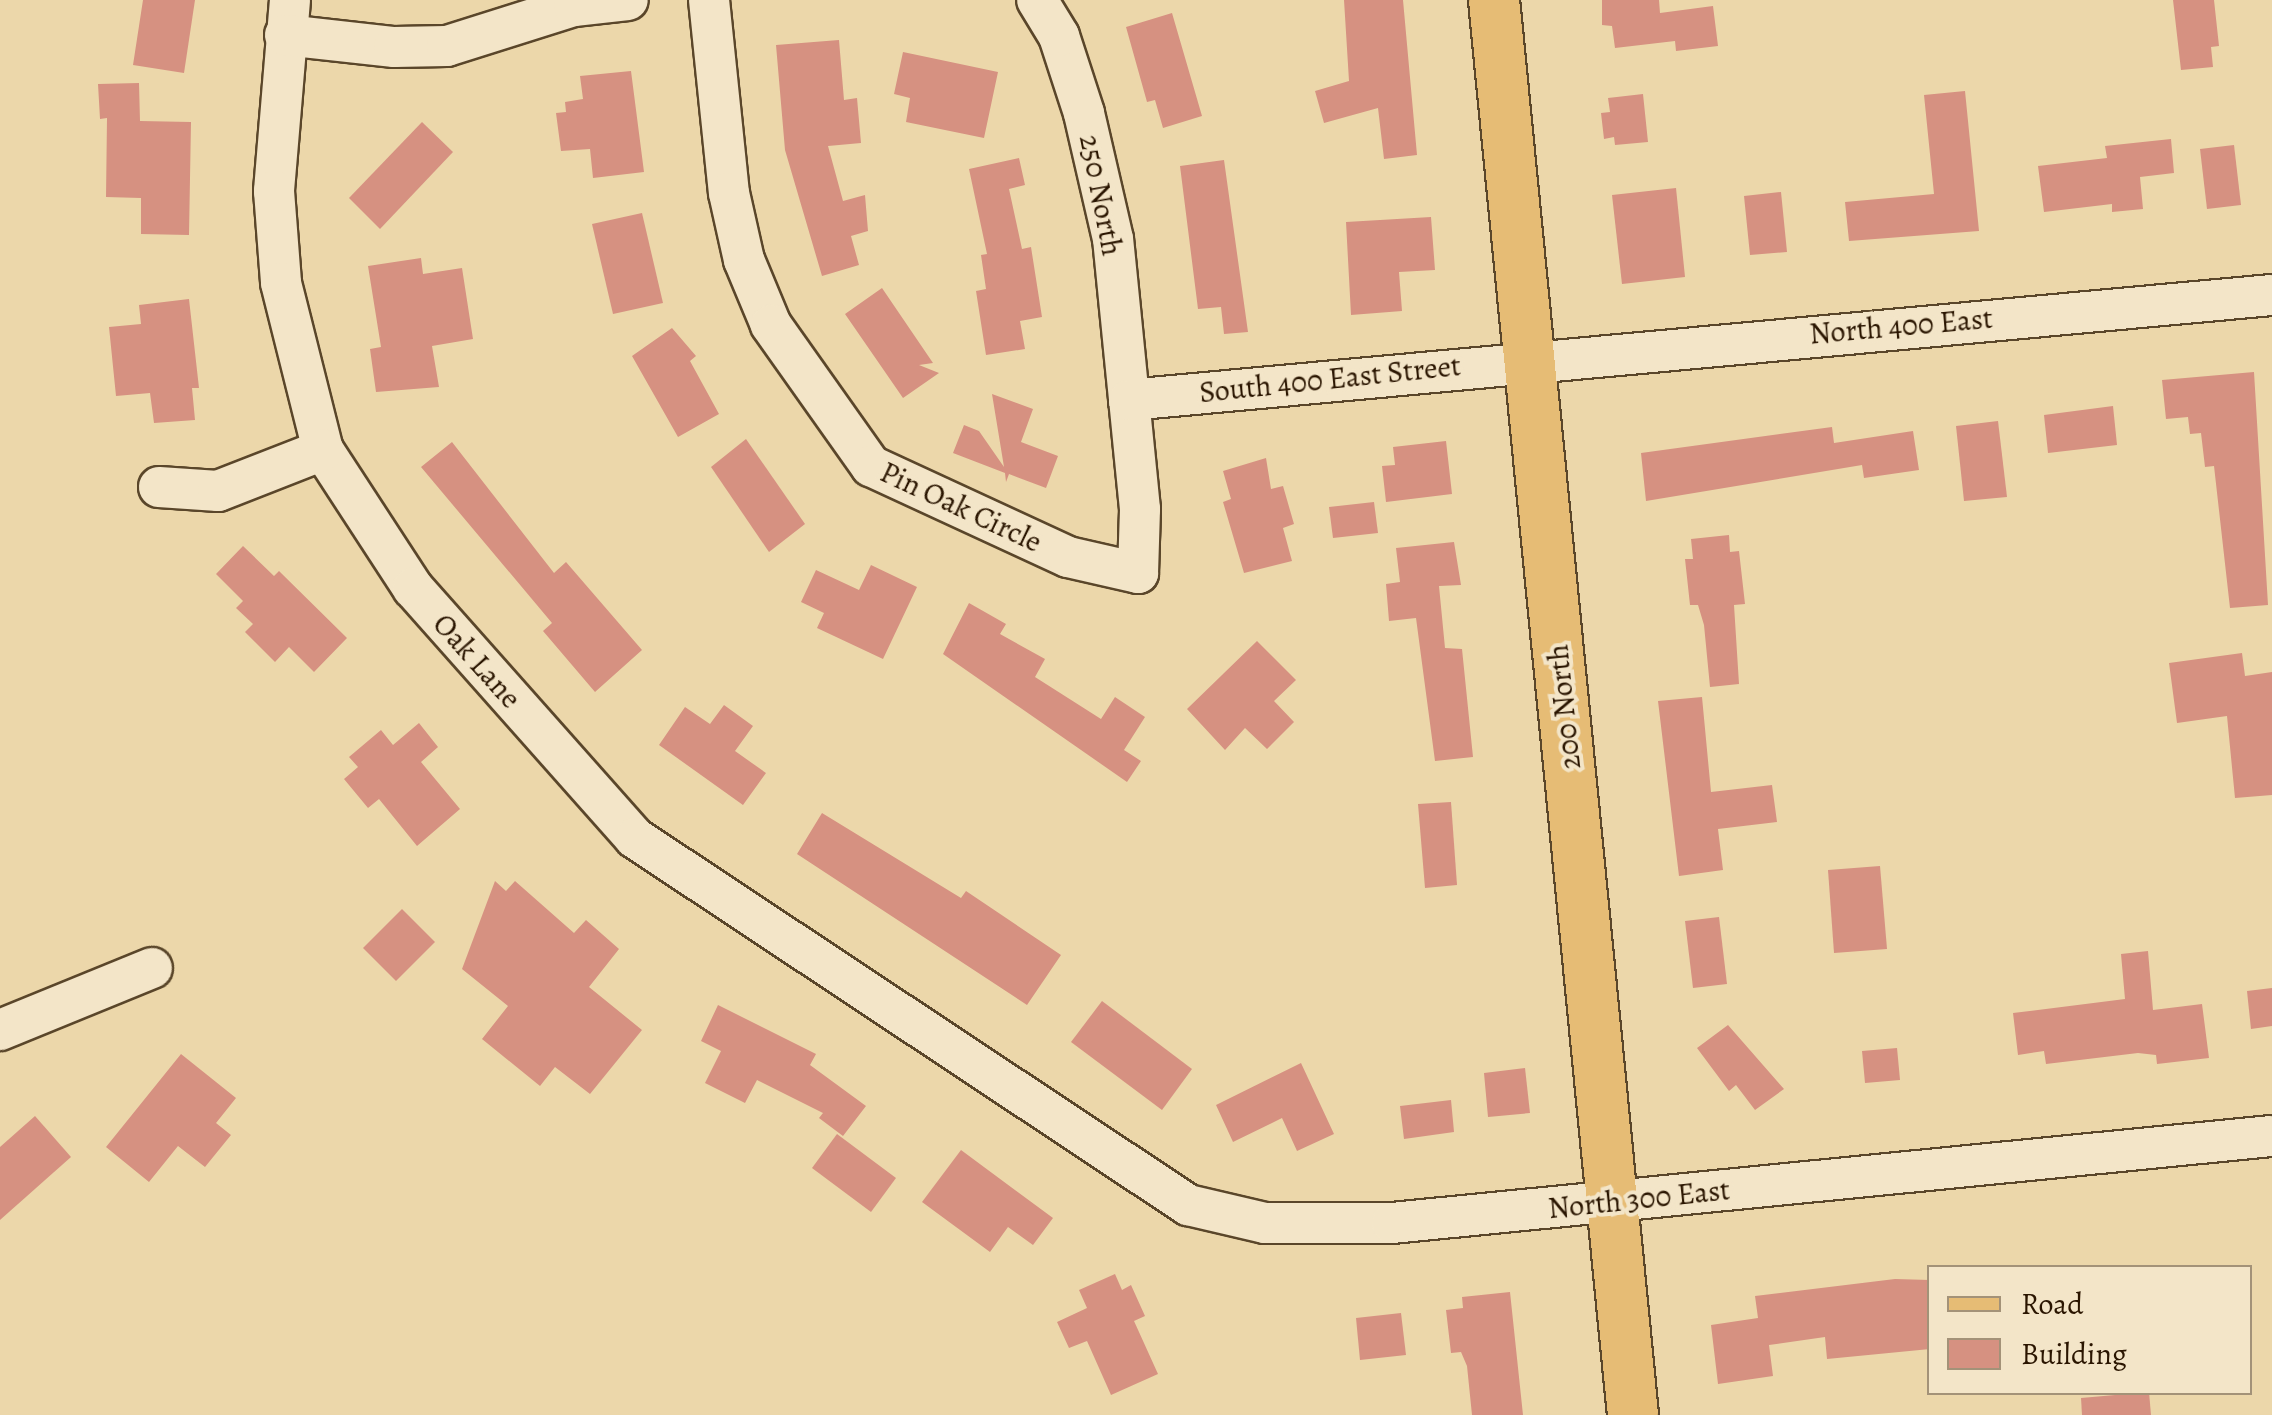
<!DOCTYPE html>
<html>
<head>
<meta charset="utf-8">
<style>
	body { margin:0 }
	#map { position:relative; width:2272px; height:1415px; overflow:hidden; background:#ecd7aa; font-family:Alegreya,serif }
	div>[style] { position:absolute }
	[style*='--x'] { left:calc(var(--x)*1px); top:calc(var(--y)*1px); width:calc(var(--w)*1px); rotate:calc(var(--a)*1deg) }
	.building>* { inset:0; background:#d69181 }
	.roads { filter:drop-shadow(2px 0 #5a462a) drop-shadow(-2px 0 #5a462a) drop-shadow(0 2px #5a462a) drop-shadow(0 -2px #5a462a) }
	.minor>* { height:40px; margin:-20px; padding:0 20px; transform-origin:20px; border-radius:20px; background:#f3e5c8 }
	.major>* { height:50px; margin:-25px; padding:0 25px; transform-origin:25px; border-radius:25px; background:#e6bc75 }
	span { translate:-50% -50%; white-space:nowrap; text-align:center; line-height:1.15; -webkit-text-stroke:8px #f3e5c8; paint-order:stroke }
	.street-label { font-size:30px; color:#2a1500 }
	.legend { position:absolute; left:1927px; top:1265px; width:325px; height:130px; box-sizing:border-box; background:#f3e5c8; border:2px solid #a39278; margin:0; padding:12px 18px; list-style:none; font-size:30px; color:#2a1500 }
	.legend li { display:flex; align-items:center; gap:20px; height:50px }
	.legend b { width:50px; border:2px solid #a39278 }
</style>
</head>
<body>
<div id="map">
	<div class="building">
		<div style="clip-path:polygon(143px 0,195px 0,184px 73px,133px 65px)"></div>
		<div style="clip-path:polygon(1344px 0,1403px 0,1417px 155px,1384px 159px,1378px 108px,1324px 123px,1315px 91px,1349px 81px)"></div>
		<div style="clip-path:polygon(1602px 0,1659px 0,1660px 13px,1713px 6px,1718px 46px,1676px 51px,1675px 41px,1615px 48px,1612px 26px,1602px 25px)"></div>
		<div style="clip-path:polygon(2173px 0,2214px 0,2219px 46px,2211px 47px,2213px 67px,2181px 70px)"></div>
		<div style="clip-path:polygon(1172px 13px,1202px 116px,1163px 128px,1155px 100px,1147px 102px,1126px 27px)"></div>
		<div style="clip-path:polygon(839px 40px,844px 100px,857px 98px,861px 143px,828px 146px,843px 201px,865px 195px,868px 231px,851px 236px,859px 265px,822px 276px,785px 150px,776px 45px)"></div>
		<div style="clip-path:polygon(903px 52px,998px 72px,984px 138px,906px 122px,910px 98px,894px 94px)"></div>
		<div style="clip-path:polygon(631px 71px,644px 172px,593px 178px,590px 149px,561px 151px,556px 113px,566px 112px,565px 102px,583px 99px,580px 76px)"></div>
		<div style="clip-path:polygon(139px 83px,140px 121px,191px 122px,189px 235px,141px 234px,141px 198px,106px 197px,107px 118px,100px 119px,98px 84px)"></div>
		<div style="clip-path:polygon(1965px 91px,1979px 231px,1849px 241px,1845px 202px,1934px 194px,1924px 95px)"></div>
		<div style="clip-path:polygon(1643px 94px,1648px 142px,1615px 145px,1614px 137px,1604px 139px,1601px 113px,1610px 112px,1608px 98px)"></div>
		<div style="clip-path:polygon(422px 122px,453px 152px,380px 229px,349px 198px)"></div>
		<div style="clip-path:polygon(2171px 139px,2174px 173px,2140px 177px,2143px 209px,2112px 212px,2112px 204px,2044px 212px,2038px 166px,2107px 158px,2105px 146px)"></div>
		<div style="clip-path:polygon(2234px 145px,2241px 205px,2207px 209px,2200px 149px)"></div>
		<div style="clip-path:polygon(1019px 158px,1025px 185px,1009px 189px,1022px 249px,1031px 247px,1042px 317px,1020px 321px,1025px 349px,986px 355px,976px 291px,986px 289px,981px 255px,987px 254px,969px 169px)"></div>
		<div style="clip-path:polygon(1224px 160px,1248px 332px,1224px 334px,1221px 307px,1198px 309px,1180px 166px)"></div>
		<div style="clip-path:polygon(1676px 188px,1685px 277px,1622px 284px,1612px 195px)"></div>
		<div style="clip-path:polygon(1781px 192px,1787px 252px,1750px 255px,1744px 196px)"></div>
		<div style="clip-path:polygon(642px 213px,663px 303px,613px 314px,592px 224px)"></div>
		<div style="clip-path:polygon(1431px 217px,1435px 270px,1399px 272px,1402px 311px,1351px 315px,1346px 222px)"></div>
		<div style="clip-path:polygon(421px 258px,423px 274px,462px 268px,473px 339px,432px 346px,439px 387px,376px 392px,370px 349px,381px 347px,368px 266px)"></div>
		<div style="clip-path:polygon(882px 288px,933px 363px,919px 365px,939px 373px,903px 398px,845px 314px)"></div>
		<div style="clip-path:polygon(189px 299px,199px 388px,192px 388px,195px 420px,154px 423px,150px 393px,116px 396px,109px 327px,141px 324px,139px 305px)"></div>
		<div style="clip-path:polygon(672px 328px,696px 356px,690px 361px,719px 414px,678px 437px,632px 356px)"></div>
		<div style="clip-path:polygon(2254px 372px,2268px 605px,2230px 608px,2214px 466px,2205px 467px,2201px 433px,2190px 434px,2188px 417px,2166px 419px,2162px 380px)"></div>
		<div style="clip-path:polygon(992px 394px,1033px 409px,1021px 442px,1058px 456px,1046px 488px,1009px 474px,1006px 482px,1005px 473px,953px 453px,964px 425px,979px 431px,1004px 467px)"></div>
		<div style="clip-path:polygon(2113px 406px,2117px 445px,2048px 453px,2044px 415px)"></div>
		<div style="clip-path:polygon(1998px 421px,2007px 497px,1964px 501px,1956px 426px)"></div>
		<div style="clip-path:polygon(1832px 427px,1834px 443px,1913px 431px,1919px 470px,1864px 478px,1862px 465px,1646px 501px,1641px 453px)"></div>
		<div style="clip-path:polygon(746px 439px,805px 524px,769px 552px,711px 467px)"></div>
		<div style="clip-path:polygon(1446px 441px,1452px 494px,1386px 502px,1382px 466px,1395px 465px,1393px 447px)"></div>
		<div style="clip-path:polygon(452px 442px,554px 573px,566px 562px,642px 650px,595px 692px,543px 631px,552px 623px,421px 467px)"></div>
		<div style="clip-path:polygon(1266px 458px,1271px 489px,1283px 486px,1294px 524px,1283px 528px,1292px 561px,1244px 573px,1223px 502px,1231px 499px,1223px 471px)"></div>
		<div style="clip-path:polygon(1374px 502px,1378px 533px,1333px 538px,1329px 507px)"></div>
		<div style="clip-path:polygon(1729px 535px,1730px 552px,1739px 551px,1745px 604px,1734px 605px,1739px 684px,1710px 687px,1704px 625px,1698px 605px,1690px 605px,1685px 559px,1693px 559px,1691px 539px)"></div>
		<div style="clip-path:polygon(1454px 542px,1461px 585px,1439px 586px,1445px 648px,1462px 649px,1473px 757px,1435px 761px,1416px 618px,1389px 621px,1386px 584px,1400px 582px,1396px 548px)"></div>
		<div style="clip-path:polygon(243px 546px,274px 576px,279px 571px,347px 638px,314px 672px,289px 647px,275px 662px,245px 632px,253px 624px,236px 608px,243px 601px,216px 574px)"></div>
		<div style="clip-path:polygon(871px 565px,917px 587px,883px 659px,817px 628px,824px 613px,801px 602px,816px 570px,859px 590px)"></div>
		<div style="clip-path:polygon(969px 603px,1006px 624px,1000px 634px,1045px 659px,1035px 677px,1101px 719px,1115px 697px,1145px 717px,1124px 750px,1141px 761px,1127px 782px,943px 654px)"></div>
		<div style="clip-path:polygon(1257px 641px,1296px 680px,1274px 701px,1294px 722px,1267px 749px,1245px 728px,1225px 750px,1187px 709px)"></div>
		<div style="clip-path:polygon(2242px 653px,2245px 676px,2272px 672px,2272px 795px,2235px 798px,2227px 716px,2177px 723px,2169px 663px)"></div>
		<div style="clip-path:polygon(1702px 697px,1711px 792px,1772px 785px,1777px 822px,1718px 829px,1723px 870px,1679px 876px,1658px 701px)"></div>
		<div style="clip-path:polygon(724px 705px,753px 726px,735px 751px,766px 773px,743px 805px,659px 745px,685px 707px,710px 724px)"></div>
		<div style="clip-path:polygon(419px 723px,438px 747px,421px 762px,460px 809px,417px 846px,379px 799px,368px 808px,344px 779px,358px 767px,349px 757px,381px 730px,393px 745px)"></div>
		<div style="clip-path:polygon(1451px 802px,1457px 885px,1425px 888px,1418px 804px)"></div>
		<div style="clip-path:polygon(822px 813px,961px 898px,966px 891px,1061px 955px,1027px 1005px,797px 854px)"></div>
		<div style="clip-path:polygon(1880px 866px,1887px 949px,1834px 953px,1828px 870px)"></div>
		<div style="clip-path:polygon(495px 881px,506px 891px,515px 881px,574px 933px,586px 920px,619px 949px,589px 987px,642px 1030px,590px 1094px,555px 1067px,540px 1086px,482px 1039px,508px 1006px,462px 969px)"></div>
		<div style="clip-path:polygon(402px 909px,435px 942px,396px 981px,363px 948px)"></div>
		<div style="clip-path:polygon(1719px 917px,1727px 984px,1693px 988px,1685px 921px)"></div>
		<div style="clip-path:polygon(2148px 951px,2153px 1010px,2202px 1004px,2209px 1058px,2157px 1064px,2156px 1055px,2138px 1053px,2046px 1064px,2044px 1051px,2018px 1055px,2013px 1013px,2125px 999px,2121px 954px)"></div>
		<div style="clip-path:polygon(2272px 988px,2272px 1026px,2251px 1029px,2247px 991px)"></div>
		<div style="clip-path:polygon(1102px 1001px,1192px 1069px,1162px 1110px,1071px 1042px)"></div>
		<div style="clip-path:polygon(718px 1005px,816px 1054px,810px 1065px,866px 1106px,843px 1136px,819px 1118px,823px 1113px,757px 1080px,745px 1103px,705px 1083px,721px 1051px,701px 1041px)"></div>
		<div style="clip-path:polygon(1728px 1025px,1784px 1089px,1755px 1110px,1736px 1085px,1729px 1091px,1697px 1048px)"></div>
		<div style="clip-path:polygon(1897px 1048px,1900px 1080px,1865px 1083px,1862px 1051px)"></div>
		<div style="clip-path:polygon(181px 1054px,236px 1098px,216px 1123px,231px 1135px,205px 1167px,178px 1146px,149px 1182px,106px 1147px)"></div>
		<div style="clip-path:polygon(1301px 1063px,1334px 1134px,1297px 1151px,1282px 1118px,1233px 1142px,1216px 1105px)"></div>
		<div style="clip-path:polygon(1525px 1068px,1530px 1113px,1488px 1117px,1484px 1073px)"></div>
		<div style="clip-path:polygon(1451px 1100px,1454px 1132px,1404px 1139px,1400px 1106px)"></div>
		<div style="clip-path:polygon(35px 1116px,71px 1157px,0 1220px,0 1147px)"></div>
		<div style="clip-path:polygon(837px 1134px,896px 1178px,871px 1212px,812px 1168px)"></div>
		<div style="clip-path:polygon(961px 1150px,1053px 1218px,1033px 1245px,1008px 1227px,990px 1252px,922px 1202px)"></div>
		<div style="clip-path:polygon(1115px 1274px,1122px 1290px,1131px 1285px,1145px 1316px,1134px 1321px,1158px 1374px,1111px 1395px,1087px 1341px,1069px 1348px,1057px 1322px,1087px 1308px,1079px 1290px)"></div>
		<div style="clip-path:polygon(1895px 1279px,1930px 1280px,1930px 1349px,1827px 1359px,1825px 1337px,1769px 1345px,1773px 1376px,1718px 1384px,1711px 1325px,1758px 1318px,1755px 1296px)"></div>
		<div style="clip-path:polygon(1510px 1292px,1523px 1415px,1472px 1415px,1467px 1366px,1461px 1352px,1451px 1353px,1446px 1310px,1463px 1308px,1462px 1297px)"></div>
		<div style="clip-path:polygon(1401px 1313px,1406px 1355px,1360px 1360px,1356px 1318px)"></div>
		<div style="clip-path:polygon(2149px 1392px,2151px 1415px,2082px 1415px,2081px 1398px)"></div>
	</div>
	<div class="roads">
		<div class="minor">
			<div style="--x:290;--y:0;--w:192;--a:94.8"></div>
			<div style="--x:274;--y:191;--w:92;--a:85.6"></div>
			<div style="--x:281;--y:283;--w:172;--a:75.9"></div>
			<div style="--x:323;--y:450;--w:165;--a:56.9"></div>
			<div style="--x:413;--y:588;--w:334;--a:48.4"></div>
			<div style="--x:635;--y:838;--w:664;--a:33.57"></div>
			<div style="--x:1188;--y:1205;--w:79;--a:13.2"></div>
			<div style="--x:1265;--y:1223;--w:127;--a:0"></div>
			<div style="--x:1392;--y:1223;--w:884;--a:-5.65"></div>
			<div style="--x:709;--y:0;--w:194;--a:84.1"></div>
			<div style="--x:729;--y:193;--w:69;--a:77.4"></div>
			<div style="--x:744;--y:260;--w:70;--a:67.4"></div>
			<div style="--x:771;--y:325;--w:173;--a:54.7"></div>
			<div style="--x:871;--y:466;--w:217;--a:24.8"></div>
			<div style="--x:1068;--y:557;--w:72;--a:12.9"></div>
			<div style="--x:1138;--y:573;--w:64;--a:-88.2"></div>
			<div style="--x:1140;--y:509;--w:271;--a:-95.7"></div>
			<div style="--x:1113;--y:239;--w:129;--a:-103"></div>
			<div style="--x:1084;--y:113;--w:81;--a:-108"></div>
			<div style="--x:1059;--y:36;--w:42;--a:-121.4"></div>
			<div style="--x:285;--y:35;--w:110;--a:6.3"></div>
			<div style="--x:394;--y:47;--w:53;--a:-1.1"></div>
			<div style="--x:447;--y:46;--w:133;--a:-17.5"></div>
			<div style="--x:574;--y:6;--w:54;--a:-6.3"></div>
			<div style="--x:1129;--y:400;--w:1148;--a:-5.25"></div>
			<div style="--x:159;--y:487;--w:59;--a:3.9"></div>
			<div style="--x:218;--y:491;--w:113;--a:-21.3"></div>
			<div style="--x:0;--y:1030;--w:164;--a:-22.2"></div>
		</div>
		<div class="major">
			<div style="--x:1494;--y:0;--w:1422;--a:84.39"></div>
		</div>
	</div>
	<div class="street-label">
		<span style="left:1101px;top:195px;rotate:79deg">250 North</span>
		<span style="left:1901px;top:326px;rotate:-5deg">North 400 East</span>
		<span style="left:1330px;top:379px;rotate:-6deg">South 400 East Street</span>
		<span style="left:961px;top:507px;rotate:25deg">Pin Oak Circle</span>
		<span style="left:477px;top:661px;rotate:48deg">Oak Lane</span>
		<span style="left:1564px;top:707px;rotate:-96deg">200 North</span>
		<span style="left:1639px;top:1199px;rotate:-6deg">North 300 East</span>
	</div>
	<ul class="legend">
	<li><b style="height:12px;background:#e6bc75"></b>Road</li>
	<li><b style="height:28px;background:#d69181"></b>Building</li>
	</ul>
</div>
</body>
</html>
